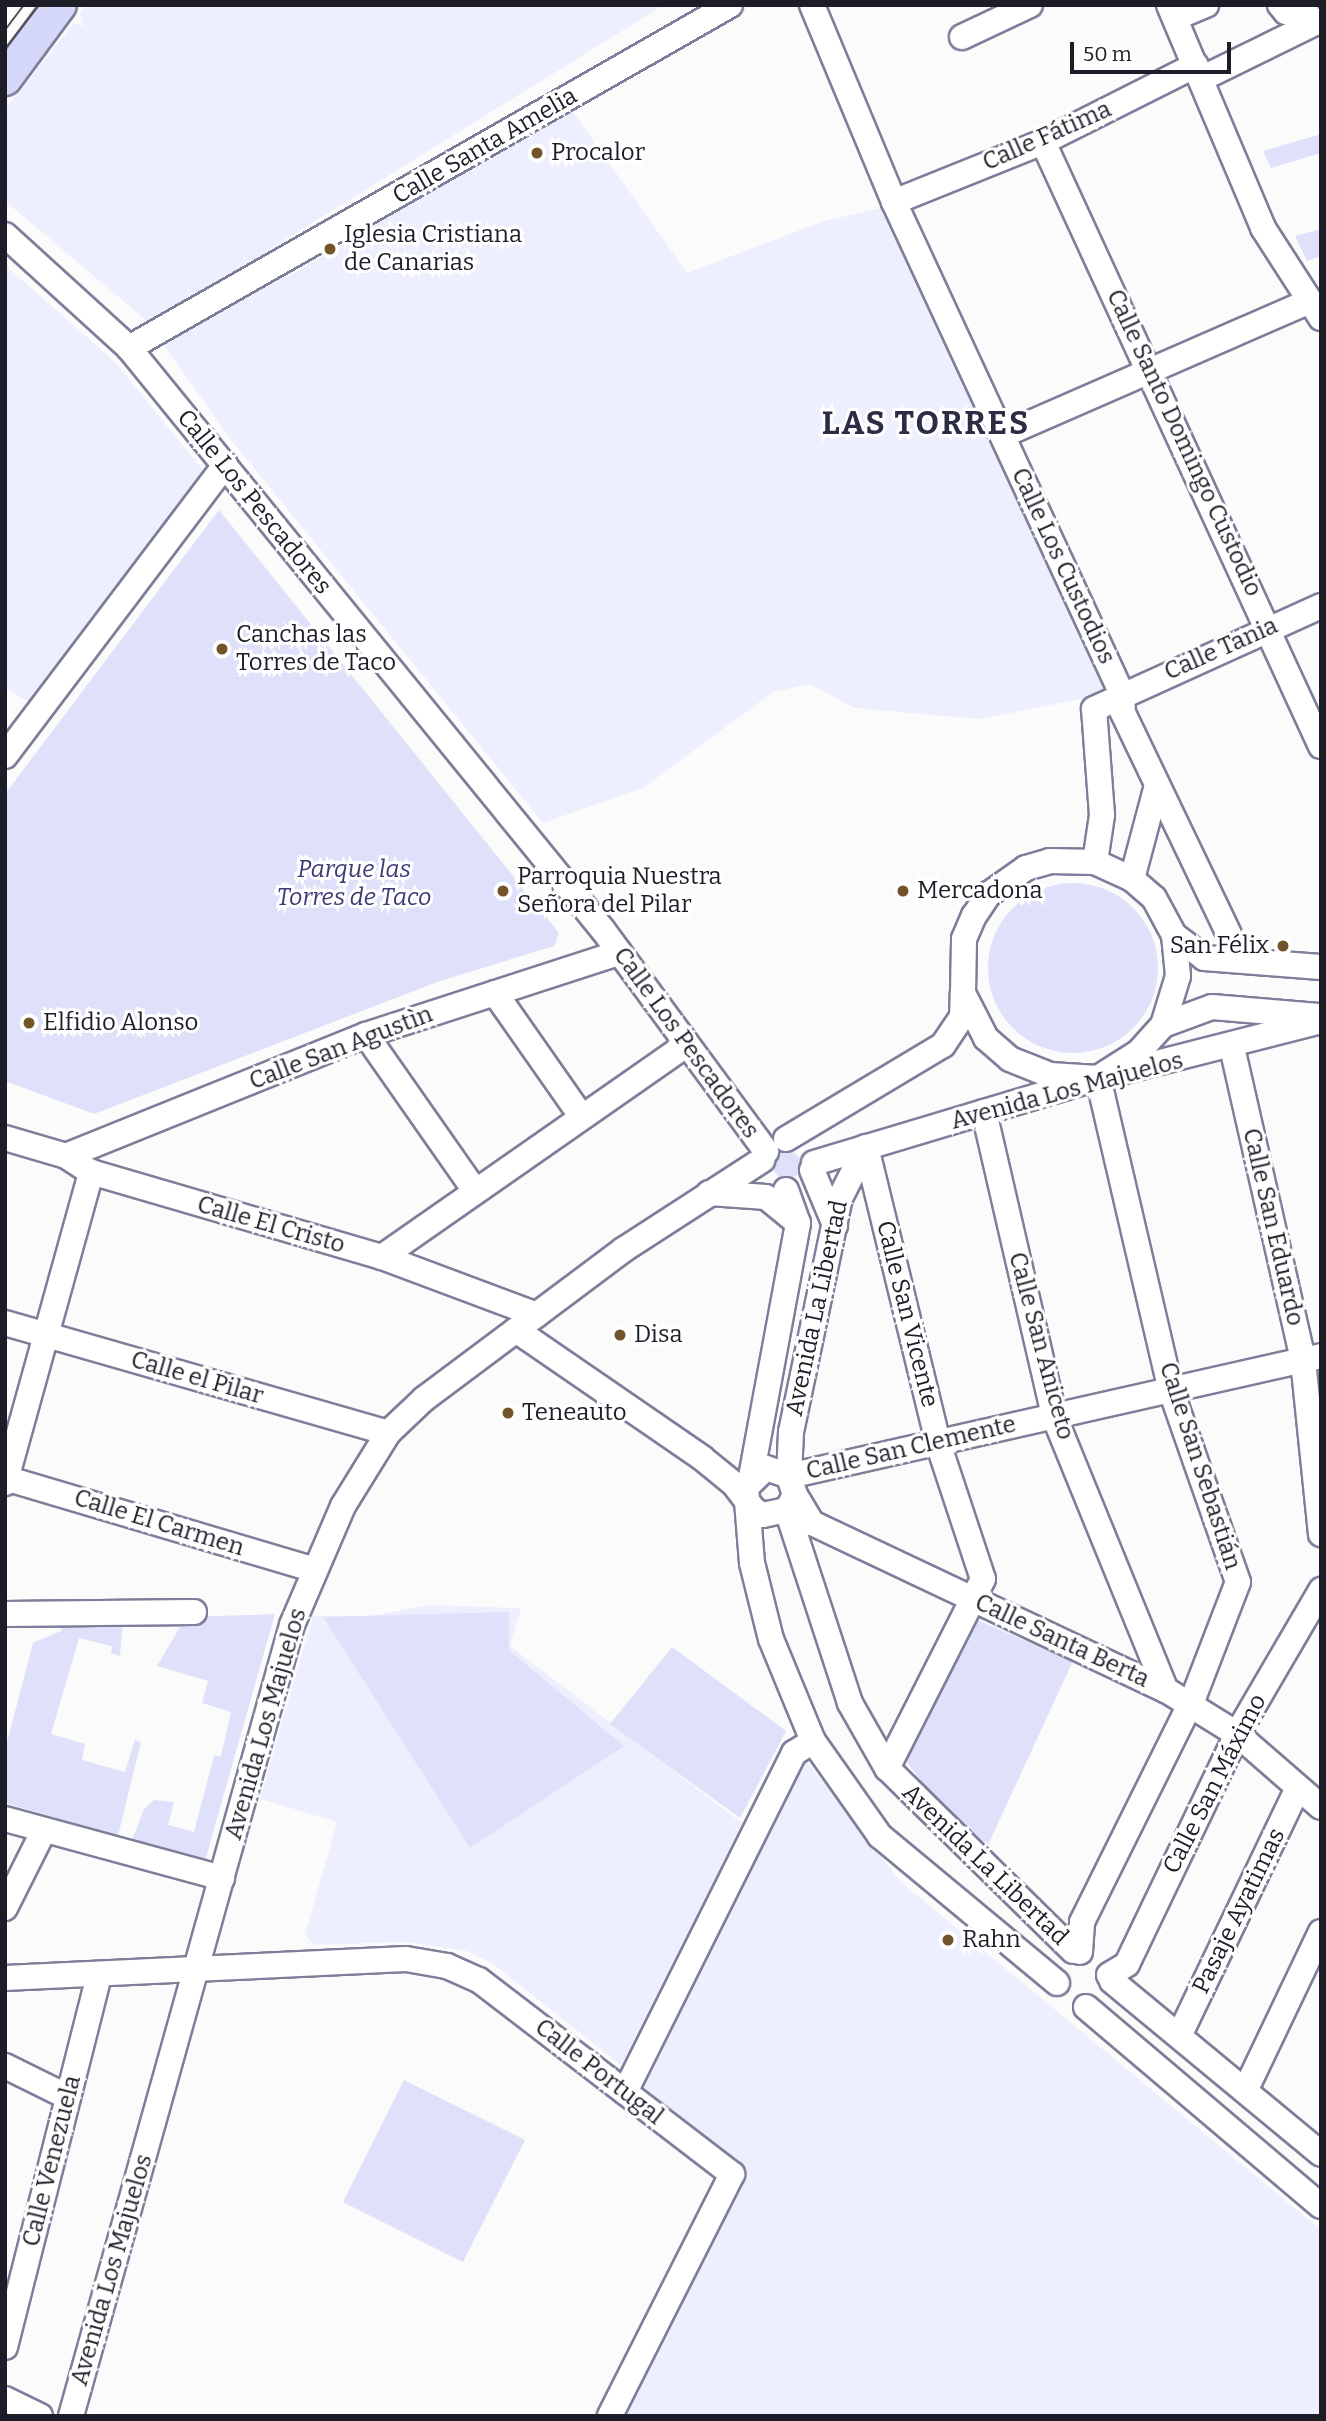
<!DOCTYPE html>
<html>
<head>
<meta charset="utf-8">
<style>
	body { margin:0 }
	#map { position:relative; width:1326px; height:2421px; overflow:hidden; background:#fbfbfb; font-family:Bitter,serif }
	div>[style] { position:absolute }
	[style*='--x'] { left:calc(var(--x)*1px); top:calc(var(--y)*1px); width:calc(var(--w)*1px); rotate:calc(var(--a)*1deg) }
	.built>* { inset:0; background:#eeeffe }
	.green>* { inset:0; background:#dfe1fa }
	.round { border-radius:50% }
	.roads { filter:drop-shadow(2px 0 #7d7f99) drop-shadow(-2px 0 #7d7f99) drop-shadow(0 2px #7d7f99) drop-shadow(0 -2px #7d7f99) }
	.minor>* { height:24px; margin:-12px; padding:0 12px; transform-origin:12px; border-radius:12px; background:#fff }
	.major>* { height:32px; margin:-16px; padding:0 16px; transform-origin:16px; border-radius:16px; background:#d6d8fa }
	.tram>* { height:2px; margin:-1px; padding:0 1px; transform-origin:1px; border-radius:1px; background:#4e4f57 }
	.dots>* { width:19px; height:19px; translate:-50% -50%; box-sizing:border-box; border:4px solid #fff; border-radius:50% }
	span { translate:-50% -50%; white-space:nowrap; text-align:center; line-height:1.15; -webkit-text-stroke:6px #fff; paint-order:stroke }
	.street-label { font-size:24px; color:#1c1d27 }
	.poi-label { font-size:24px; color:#1c1d27 }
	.left { translate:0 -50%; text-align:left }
	.right { translate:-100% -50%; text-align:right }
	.park-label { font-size:24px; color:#3c3a75; font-style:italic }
	.district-label { font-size:32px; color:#2c2d44; font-weight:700; letter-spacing:2px }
	.frame { position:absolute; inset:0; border:7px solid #1c1d27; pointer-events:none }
	.scale { position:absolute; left:1070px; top:42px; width:161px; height:32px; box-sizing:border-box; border:4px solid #1c1d27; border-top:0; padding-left:9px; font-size:21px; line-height:24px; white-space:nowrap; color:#1c1d27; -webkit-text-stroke:5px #fff; paint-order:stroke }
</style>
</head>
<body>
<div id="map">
	<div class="built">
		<div style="clip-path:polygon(86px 5px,664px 5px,265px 252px,286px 278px,571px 109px,687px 273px,824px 221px,889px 206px,1116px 692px,980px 719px,854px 708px,810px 684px,773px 692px,643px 788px,543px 823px,232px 441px,147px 321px,5px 201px,5px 110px,74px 23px,83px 26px,80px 13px)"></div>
		<div style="clip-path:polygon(5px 265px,116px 363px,206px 474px,31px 703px,5px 688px)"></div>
		<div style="clip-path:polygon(428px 1605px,521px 1608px,510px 1646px,742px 1823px,623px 2067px,492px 1963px,467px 1951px,404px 1942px,314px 1945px,305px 1935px,337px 1822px,260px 1799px,313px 1616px,372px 1616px)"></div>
		<div style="clip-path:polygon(796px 1748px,901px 1882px,1321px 2230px,1321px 2416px,617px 2416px,741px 2177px,630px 2083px)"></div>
	</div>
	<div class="green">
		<div style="clip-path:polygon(1321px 134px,1321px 153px,1271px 168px,1263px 151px)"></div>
		<div style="clip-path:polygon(1321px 229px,1321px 256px,1307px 261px,1295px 236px)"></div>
		<div style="clip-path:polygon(219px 510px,559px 933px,554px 946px,440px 981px,94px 1114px,5px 1081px,5px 794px)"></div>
		<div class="round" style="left:988px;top:883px;width:170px;height:170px"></div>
		<div class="round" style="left:773px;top:1151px;width:28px;height:28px"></div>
		<div style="clip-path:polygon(509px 1612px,509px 1650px,624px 1746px,470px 1848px,323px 1617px)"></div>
		<div style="clip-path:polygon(275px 1614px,205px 1861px,132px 1840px,144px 1809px,154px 1800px,174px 1802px,168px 1825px,194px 1832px,214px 1756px,221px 1756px,231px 1712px,202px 1703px,208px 1681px,157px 1666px,186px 1617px)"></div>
		<div style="clip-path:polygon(123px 1620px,120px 1656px,111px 1653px,112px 1646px,79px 1638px,51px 1734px,85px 1744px,82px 1760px,125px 1772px,135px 1740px,141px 1742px,118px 1836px,5px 1803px,5px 1750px,33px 1643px,61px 1631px,63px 1623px)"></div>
		<div style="clip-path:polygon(977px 1620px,1073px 1661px,988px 1845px,929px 1792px,907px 1762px,967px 1621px)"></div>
		<div style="clip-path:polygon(672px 1647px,786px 1731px,740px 1818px,610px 1724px)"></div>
		<div style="clip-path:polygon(404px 2080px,525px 2140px,463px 2262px,343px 2202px)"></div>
	</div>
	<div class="roads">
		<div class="minor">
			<div style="--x:812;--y:5;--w:213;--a:67.4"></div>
			<div style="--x:894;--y:202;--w:542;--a:65.14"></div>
			<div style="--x:1122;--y:694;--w:19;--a:87"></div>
			<div style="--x:1123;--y:713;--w:245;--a:64.4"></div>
			<div style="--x:1169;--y:5;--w:242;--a:67.1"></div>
			<div style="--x:1263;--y:228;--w:107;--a:57.2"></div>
			<div style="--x:1280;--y:5;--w:9;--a:49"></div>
			<div style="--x:1286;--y:12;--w:21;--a:-19"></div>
			<div style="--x:1175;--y:18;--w:34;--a:-23"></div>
			<div style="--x:962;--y:37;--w:75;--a:-25.2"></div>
			<div style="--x:1203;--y:78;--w:131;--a:-26.2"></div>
			<div style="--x:1043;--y:142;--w:665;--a:65.29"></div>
			<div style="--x:894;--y:202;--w:161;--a:-21.9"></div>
			<div style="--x:1043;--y:142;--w:171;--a:-26.7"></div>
			<div style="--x:5;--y:235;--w:168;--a:42.3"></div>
			<div style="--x:129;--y:348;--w:751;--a:50.84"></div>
			<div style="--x:603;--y:930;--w:275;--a:53.6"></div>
			<div style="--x:129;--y:348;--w:692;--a:-29.71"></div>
			<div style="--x:1003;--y:435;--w:335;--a:-23.6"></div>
			<div style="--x:5;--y:756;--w:365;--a:-52.9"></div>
			<div style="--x:1050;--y:861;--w:45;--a:1.3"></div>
			<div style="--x:1095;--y:862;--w:41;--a:24.7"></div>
			<div style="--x:1132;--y:879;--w:29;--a:41"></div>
			<div style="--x:1154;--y:898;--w:42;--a:61.6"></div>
			<div style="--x:1174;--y:935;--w:41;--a:84.4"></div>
			<div style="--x:1178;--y:976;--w:51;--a:107"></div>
			<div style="--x:1163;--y:1025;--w:36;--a:132"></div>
			<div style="--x:1139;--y:1052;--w:49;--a:147.6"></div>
			<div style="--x:1098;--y:1078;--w:48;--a:-176.4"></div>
			<div style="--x:1050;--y:1075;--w:43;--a:-158.2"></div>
			<div style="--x:1010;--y:1059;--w:32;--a:-139"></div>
			<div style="--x:986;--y:1038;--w:51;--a:-117.1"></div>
			<div style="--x:963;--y:993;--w:54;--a:-88.9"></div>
			<div style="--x:964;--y:939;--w:25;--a:-67"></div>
			<div style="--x:974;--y:916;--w:27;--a:-56"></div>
			<div style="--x:989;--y:894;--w:45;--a:-35.1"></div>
			<div style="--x:1026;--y:868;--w:25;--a:-16"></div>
			<div style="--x:1095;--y:862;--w:48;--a:-81.5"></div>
			<div style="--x:1102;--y:815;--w:106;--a:-94.3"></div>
			<div style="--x:1094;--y:709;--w:249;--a:-24.4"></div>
			<div style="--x:1132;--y:879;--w:97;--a:-75.1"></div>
			<div style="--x:1174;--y:935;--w:38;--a:37"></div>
			<div style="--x:1204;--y:958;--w:117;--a:4.4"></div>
			<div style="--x:495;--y:993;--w:150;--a:55"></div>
			<div style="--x:1163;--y:1025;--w:52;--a:-20.2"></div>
			<div style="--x:1212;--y:1007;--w:107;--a:4.8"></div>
			<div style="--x:366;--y:1035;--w:188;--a:55"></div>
			<div style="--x:1232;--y:1047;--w:321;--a:77.2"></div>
			<div style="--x:1303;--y:1360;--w:175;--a:84.1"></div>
			<div style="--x:984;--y:1112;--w:312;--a:77"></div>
			<div style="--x:1054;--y:1416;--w:296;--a:67.8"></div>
			<div style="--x:5;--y:1138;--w:64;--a:16.4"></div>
			<div style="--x:66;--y:1156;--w:30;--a:33"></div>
			<div style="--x:91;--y:1172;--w:303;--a:16.3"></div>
			<div style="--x:382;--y:1257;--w:165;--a:20.5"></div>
			<div style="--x:786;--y:1139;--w:183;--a:-30.9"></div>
			<div style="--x:943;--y:1045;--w:34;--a:-56"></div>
			<div style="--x:962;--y:1017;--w:23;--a:-88"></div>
			<div style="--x:866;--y:1147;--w:305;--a:76.3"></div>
			<div style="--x:938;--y:1443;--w:143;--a:71.7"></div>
			<div style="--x:983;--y:1579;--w:212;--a:116.9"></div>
			<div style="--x:66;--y:1156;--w:323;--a:-22"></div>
			<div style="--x:366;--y:1035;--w:266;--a:-18"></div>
			<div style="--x:814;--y:1163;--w:296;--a:-16.7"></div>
			<div style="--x:1098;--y:1078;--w:230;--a:-14.3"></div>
			<div style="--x:812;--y:1170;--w:60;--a:67.3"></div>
			<div style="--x:709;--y:1193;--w:57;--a:4"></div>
			<div style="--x:766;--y:1197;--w:41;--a:39.1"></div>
			<div style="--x:382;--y:1257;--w:371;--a:-34.9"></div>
			<div style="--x:5;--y:1323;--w:398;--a:16"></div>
			<div style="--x:516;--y:1330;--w:226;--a:34.5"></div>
			<div style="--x:702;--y:1458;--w:41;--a:39.1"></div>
			<div style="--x:734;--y:1484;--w:21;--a:53"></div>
			<div style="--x:747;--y:1501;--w:11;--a:52"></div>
			<div style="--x:754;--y:1510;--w:10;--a:29"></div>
			<div style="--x:763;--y:1515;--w:25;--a:-12"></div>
			<div style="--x:787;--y:1510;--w:17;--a:-62"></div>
			<div style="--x:795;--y:1495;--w:20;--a:-108"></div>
			<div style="--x:789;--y:1476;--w:24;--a:-161"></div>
			<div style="--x:766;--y:1468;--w:28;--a:136"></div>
			<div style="--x:746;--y:1487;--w:14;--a:86"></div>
			<div style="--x:747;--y:1501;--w:62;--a:85.4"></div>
			<div style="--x:752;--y:1563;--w:78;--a:76"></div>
			<div style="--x:771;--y:1639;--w:110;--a:67.6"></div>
			<div style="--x:813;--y:1741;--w:116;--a:54.8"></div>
			<div style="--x:880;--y:1836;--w:230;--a:39.7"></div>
			<div style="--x:789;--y:1476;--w:545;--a:-12.71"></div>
			<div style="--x:789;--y:1476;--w:44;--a:-87.4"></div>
			<div style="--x:791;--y:1432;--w:239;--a:-78.2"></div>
			<div style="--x:840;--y:1198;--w:57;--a:-63"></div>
			<div style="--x:751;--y:1477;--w:258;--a:-79.5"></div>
			<div style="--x:798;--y:1223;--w:35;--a:-110"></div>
			<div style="--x:5;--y:1478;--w:320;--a:16.5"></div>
			<div style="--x:5;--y:1483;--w:323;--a:-74.5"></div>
			<div style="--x:795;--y:1495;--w:33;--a:59"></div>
			<div style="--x:812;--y:1523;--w:391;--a:25.3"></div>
			<div style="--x:1166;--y:1690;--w:84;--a:31.8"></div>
			<div style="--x:1237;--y:1734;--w:111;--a:41"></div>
			<div style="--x:787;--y:1510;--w:203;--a:71.9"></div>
			<div style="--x:850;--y:1703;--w:75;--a:60.4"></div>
			<div style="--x:887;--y:1768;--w:261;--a:44.5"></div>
			<div style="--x:5;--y:1614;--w:189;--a:-0.6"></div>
			<div style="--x:5;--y:1819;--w:225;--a:15.2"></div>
			<div style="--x:5;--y:1908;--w:87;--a:-63.4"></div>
			<div style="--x:1080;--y:1952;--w:30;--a:-86"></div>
			<div style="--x:1082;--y:1922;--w:252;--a:-63.6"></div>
			<div style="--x:1194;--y:1696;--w:122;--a:-68.9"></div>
			<div style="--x:1238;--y:1582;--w:202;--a:-109.3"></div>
			<div style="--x:1171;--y:1391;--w:321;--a:-103.1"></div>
			<div style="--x:1109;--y:1975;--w:21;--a:-31"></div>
			<div style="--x:1127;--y:1964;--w:255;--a:-64.4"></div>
			<div style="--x:1237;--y:1734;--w:167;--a:-59.7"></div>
			<div style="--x:5;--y:1978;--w:401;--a:-2.7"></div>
			<div style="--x:406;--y:1959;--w:42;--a:9.7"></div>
			<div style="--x:447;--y:1966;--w:35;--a:24"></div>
			<div style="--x:479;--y:1980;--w:319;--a:37.5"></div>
			<div style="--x:732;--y:2174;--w:271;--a:116.8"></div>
			<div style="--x:1112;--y:1981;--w:271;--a:39.6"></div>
			<div style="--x:1086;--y:2007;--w:308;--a:40.3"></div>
			<div style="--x:1180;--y:2034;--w:273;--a:-64.4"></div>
			<div style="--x:5;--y:2066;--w:70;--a:26.2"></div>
			<div style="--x:1246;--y:2089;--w:174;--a:-64.5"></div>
			<div style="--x:625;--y:2092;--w:379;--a:-63.5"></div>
			<div style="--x:794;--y:1753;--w:22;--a:-32"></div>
			<div style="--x:5;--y:2347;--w:384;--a:-75.8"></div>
			<div style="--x:5;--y:2399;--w:39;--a:26"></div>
			<div style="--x:71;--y:2416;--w:821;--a:-74.39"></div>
			<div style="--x:292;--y:1625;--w:129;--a:-66.8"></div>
			<div style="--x:343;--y:1506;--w:86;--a:-58.3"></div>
			<div style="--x:388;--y:1433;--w:50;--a:-43.4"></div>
			<div style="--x:424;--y:1399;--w:249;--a:-36.8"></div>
			<div style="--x:623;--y:1250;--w:166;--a:-32.9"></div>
		</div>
		<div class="major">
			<div style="--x:5;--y:79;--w:92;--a:-53.4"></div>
		</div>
	</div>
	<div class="tram">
		<div style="--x:5;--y:30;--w:31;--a:-53"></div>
		<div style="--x:5;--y:49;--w:56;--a:-52.3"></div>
	</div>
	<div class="dots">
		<div style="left:537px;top:153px;background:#735429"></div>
		<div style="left:330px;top:249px;background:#735429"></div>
		<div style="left:222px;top:649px;background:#735429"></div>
		<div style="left:503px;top:891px;background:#735429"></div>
		<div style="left:903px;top:891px;background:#735429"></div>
		<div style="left:1283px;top:946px;background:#735429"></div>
		<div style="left:29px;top:1023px;background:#735429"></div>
		<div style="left:620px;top:1335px;background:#735429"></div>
		<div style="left:508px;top:1413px;background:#735429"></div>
		<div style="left:948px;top:1940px;background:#735429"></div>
	</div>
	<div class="street-label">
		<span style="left:1047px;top:136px;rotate:-24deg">Calle Fátima</span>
		<span style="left:485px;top:146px;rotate:-30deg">Calle Santa Amelia</span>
		<span style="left:1184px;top:443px;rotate:65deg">Calle Santo Domingo Custodio</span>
		<span style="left:254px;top:502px;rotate:51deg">Calle Los Pescadores</span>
		<span style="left:1063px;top:566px;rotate:65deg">Calle Los Custodios</span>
		<span style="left:1221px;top:649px;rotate:-24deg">Calle Tania</span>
		<span style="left:686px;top:1043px;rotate:54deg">Calle Los Pescadores</span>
		<span style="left:341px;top:1048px;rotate:-21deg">Calle San Agustìn</span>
		<span style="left:1067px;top:1091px;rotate:-15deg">Avenida Los Majuelos</span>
		<span style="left:271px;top:1225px;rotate:16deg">Calle El Cristo</span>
		<span style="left:1273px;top:1227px;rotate:77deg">Calle San Eduardo</span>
		<span style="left:817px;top:1308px;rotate:-78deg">Avenida La Libertad</span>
		<span style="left:907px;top:1314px;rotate:76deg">Calle San Vicente</span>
		<span style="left:1041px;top:1346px;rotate:75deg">Calle San Aniceto</span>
		<span style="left:197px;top:1378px;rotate:16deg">Calle el Pilar</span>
		<span style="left:911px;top:1448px;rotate:-13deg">Calle San Clemente</span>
		<span style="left:1200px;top:1466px;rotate:72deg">Calle San Sebastián</span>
		<span style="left:159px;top:1523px;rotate:17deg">Calle El Carmen</span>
		<span style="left:1062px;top:1641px;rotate:25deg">Calle Santa Berta</span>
		<span style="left:266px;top:1724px;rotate:-74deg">Avenida Los Majuelos</span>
		<span style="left:1215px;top:1784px;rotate:-63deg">Calle San Máximo</span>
		<span style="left:985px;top:1865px;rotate:44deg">Avenida La Libertad</span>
		<span style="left:1239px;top:1911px;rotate:-64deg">Pasaje Ayatimas</span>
		<span style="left:599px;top:2072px;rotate:38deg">Calle Portugal</span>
		<span style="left:52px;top:2161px;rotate:-76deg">Calle Venezuela</span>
		<span style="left:112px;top:2270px;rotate:-74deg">Avenida Los Majuelos</span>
	</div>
	<div class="poi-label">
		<span class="left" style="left:551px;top:153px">Procalor</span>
		<span class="left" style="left:344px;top:249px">Iglesia Cristiana<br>de Canarias</span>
		<span class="left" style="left:236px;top:649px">Canchas las<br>Torres de Taco</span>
		<span class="left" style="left:517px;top:891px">Parroquia Nuestra<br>Señora del Pilar</span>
		<span class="left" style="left:917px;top:891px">Mercadona</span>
		<span class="right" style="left:1269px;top:946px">San Félix</span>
		<span class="left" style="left:43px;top:1023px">Elfidio Alonso</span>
		<span class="left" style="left:634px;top:1335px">Disa</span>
		<span class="left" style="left:522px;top:1413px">Teneauto</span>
		<span class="left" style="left:962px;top:1940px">Rahn</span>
	</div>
	<div class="park-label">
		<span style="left:354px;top:884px">Parque las<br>Torres de Taco</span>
	</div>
	<div class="district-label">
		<span style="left:926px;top:423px">LAS TORRES</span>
	</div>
	<div class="frame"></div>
	<div class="scale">50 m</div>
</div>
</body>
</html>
